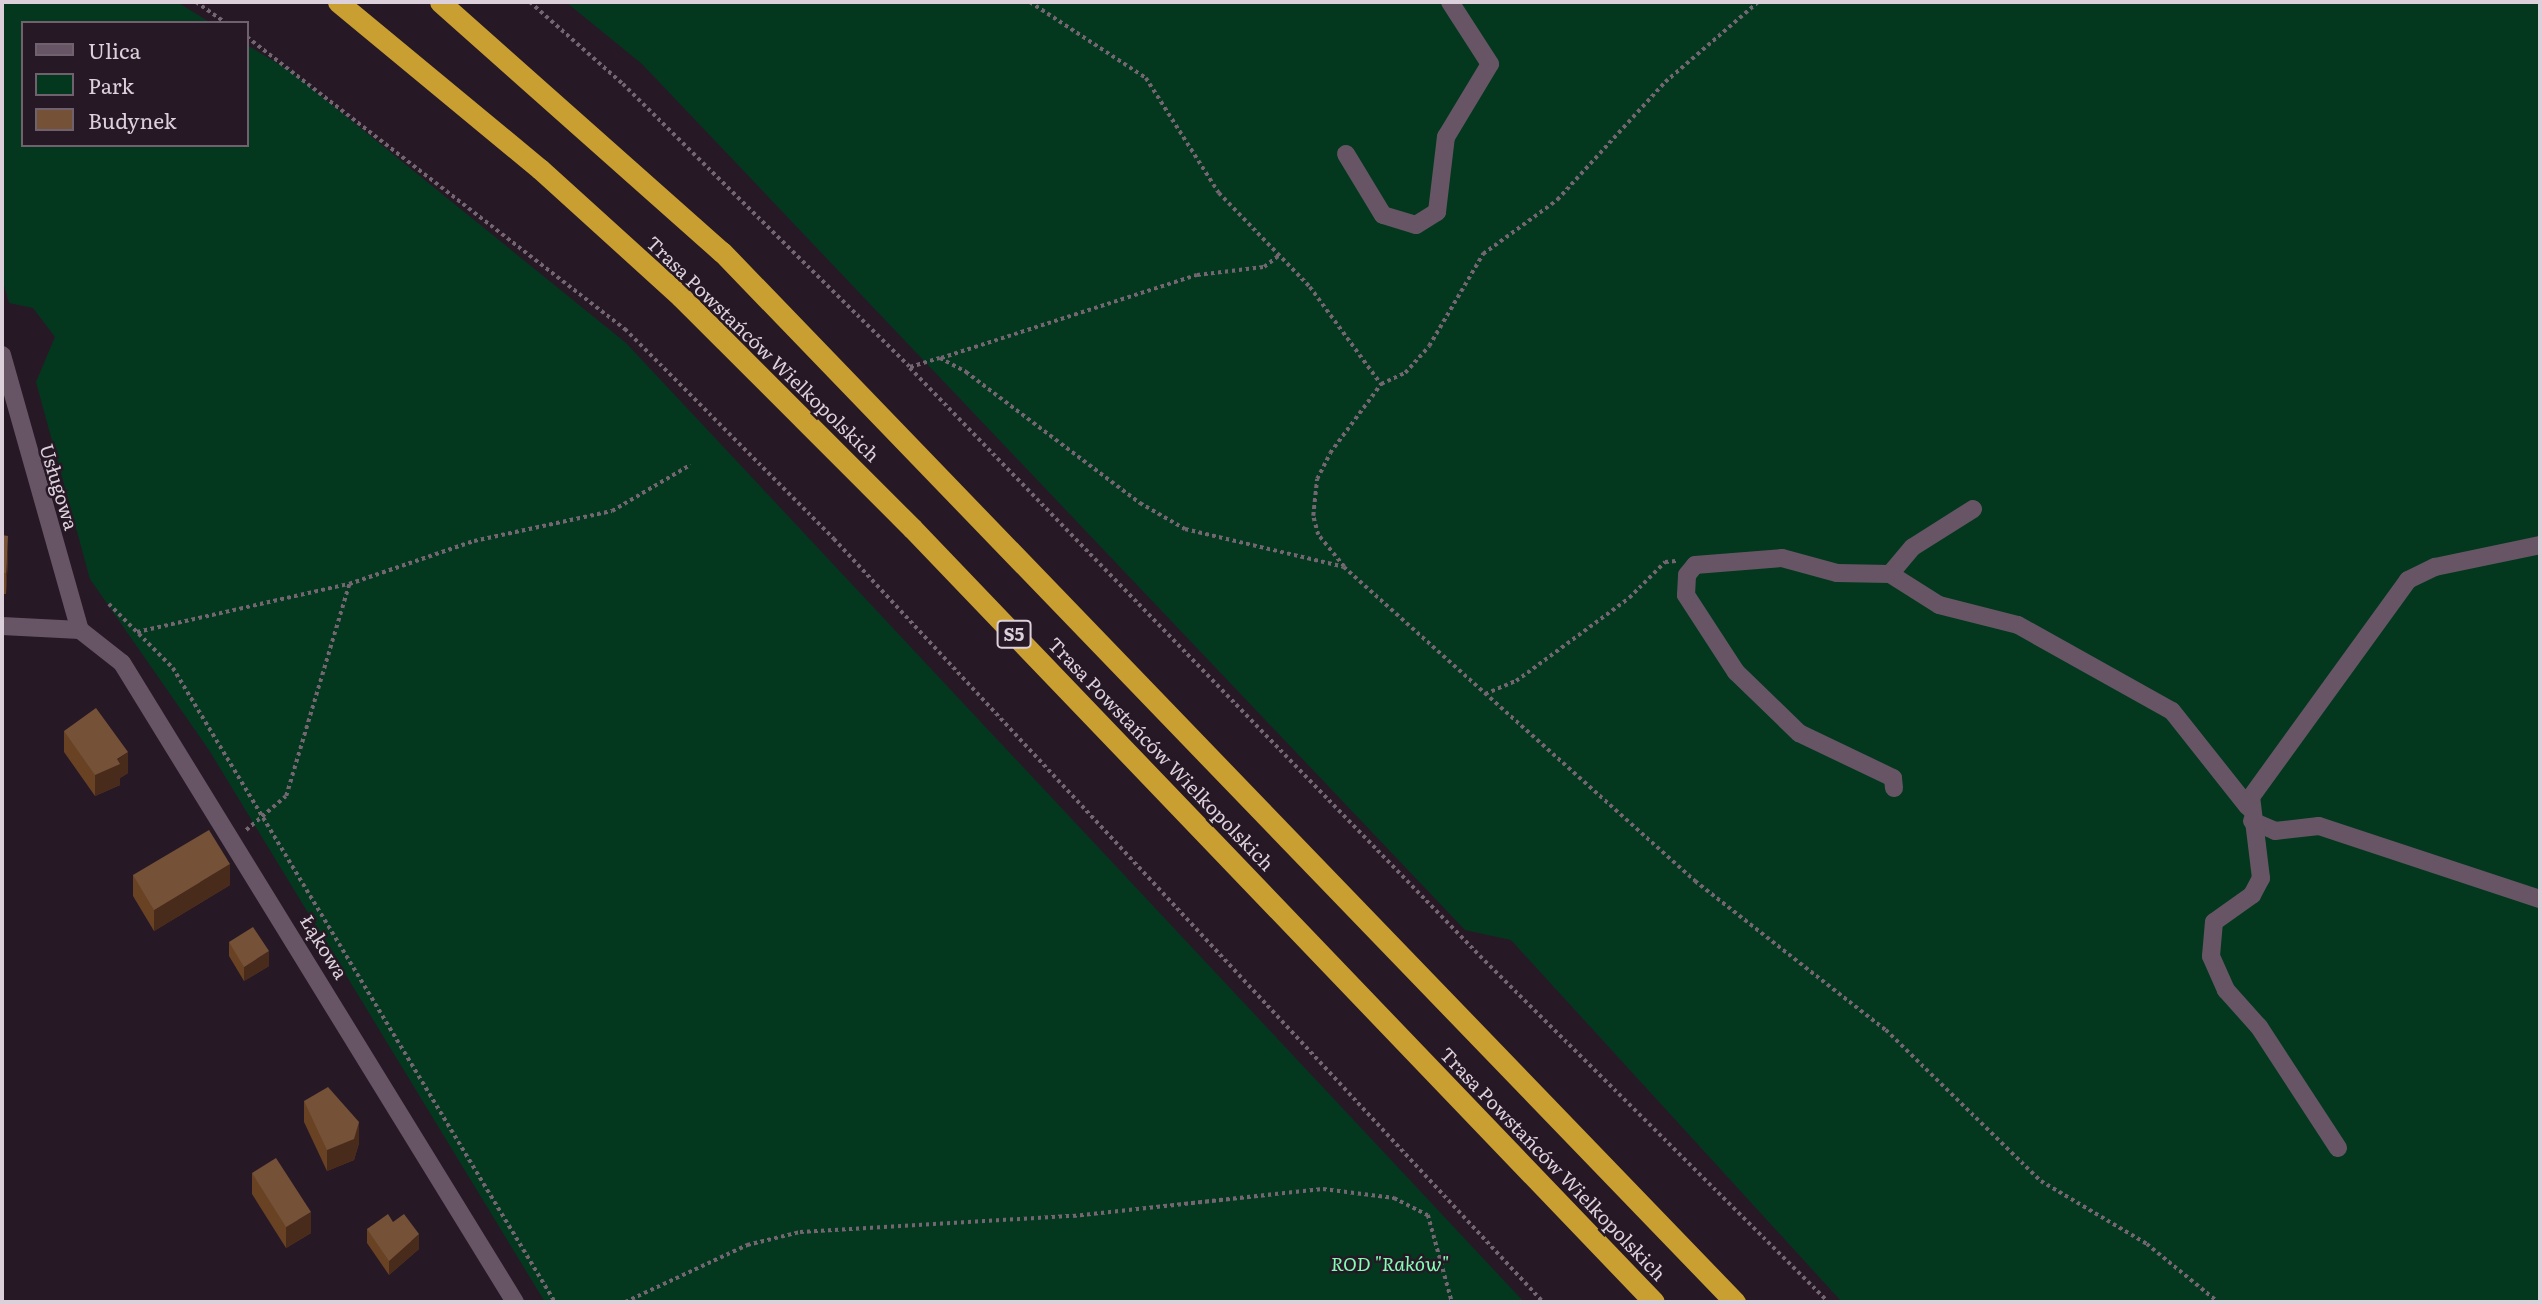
<!DOCTYPE html>
<html>
<head>
<meta charset="utf-8">
<style>
	body { margin:0 }
	#map { position:relative; width:2542px; height:1304px; overflow:hidden; background:#271826; font-family:Literata,serif }
	div>[style] { position:absolute }
	[style*='--x'] { left:calc(var(--x)*1px); top:calc(var(--y)*1px); width:calc(var(--w)*1px); rotate:calc(var(--a)*1deg) }
	.green>* { inset:0; background:#04381e }
	.path>* { height:3.5px; margin-top:-1.75px; transform-origin:0; background:repeating-linear-gradient(90deg,#736672 0 3.5px,transparent 0 7px) }
	.minor>* { height:18px; margin:-9px; padding:0 9px; transform-origin:9px; border-radius:9px; background:#675566 }
	.highway>* { height:21px; margin:-10.5px; padding:0 10.5px; transform-origin:10.5px; border-radius:10.5px; background:#c99f32 }
	.wall>* { inset:0; background:#694224 }
	.shaded-wall>* { inset:0; background:#492b1c }
	.building>* { inset:0; background:#755137 }
	span { translate:-50% -50%; white-space:nowrap; text-align:center; line-height:1.15; -webkit-text-stroke:5px #271826; paint-order:stroke }
	.shield-label span { padding:2px 5px; background:#271826; border:2px solid; border-radius:5px; -webkit-text-stroke-width:0 }
	.shield-label { font-size:18px; color:#dcd1db; font-weight:700 }
	.street-label { font-size:19px; color:#dcd1db }
	.park-label { font-size:19px; color:#82ffb5; font-style:italic }
	.frame { position:absolute; inset:0; border:4px solid #dcd1db; pointer-events:none }
	.legend { position:absolute; left:21px; top:21px; width:228px; height:126px; box-sizing:border-box; background:#271826; border:2px solid #6f626e; margin:0; padding:9px 12px; list-style:none; font-size:21px; color:#dcd1db }
	.legend li { display:flex; align-items:center; gap:14px; height:35px }
	.legend b { width:35px; border:2px solid #6f626e }
</style>
</head>
<body>
<div id="map">
	<div class="green">
		<div style="clip-path:polygon(2px 2px,177px 2px,211px 23px,23px 23px,23px 145px,247px 145px,247px 45px,290px 71px,626px 343px,1524px 1302px,545px 1302px,209px 750px,90px 579px,36px 382px,55px 337px,33px 308px,9px 303px,2px 278px)"></div>
		<div style="clip-path:polygon(566px 2px,2540px 2px,2540px 1302px,1842px 1302px,1511px 940px,1465px 930px,642px 64px)"></div>
	</div>
	<div class="path">
		<div style="--x:196;--y:2;--w:37;--a:35"></div>
		<div style="--x:530;--y:2;--w:124;--a:41.4"></div>
		<div style="--x:623;--y:84;--w:403;--a:44.6"></div>
		<div style="--x:910;--y:367;--w:31;--a:-17"></div>
		<div style="--x:940;--y:358;--w:30;--a:28"></div>
		<div style="--x:966;--y:372;--w:218;--a:37"></div>
		<div style="--x:1140;--y:503;--w:52;--a:30"></div>
		<div style="--x:1185;--y:529;--w:163;--a:13.4"></div>
		<div style="--x:1344;--y:567;--w:471;--a:41.8"></div>
		<div style="--x:1695;--y:881;--w:242;--a:38"></div>
		<div style="--x:1886;--y:1030;--w:216;--a:44.3"></div>
		<div style="--x:2041;--y:1181;--w:123;--a:30.7"></div>
		<div style="--x:2147;--y:1244;--w:92;--a:39.2"></div>
		<div style="--x:1030;--y:2;--w:139;--a:33.2"></div>
		<div style="--x:1146;--y:78;--w:136;--a:57.6"></div>
		<div style="--x:1219;--y:193;--w:131;--a:45.9"></div>
		<div style="--x:1310;--y:287;--w:120;--a:53.8"></div>
		<div style="--x:247;--y:37;--w:478;--a:37.7"></div>
		<div style="--x:625;--y:329;--w:296;--a:45.1"></div>
		<div style="--x:834;--y:539;--w:1042;--a:47.1"></div>
		<div style="--x:941;--y:358;--w:269;--a:-18"></div>
		<div style="--x:1197;--y:275;--w:67;--a:-6.8"></div>
		<div style="--x:1264;--y:267;--w:18;--a:-38"></div>
		<div style="--x:910;--y:368;--w:819;--a:45.89"></div>
		<div style="--x:1480;--y:956;--w:491;--a:44.8"></div>
		<div style="--x:1344;--y:567;--w:41;--a:-129.1"></div>
		<div style="--x:1318;--y:535;--w:20;--a:-105"></div>
		<div style="--x:1313;--y:516;--w:37;--a:-84"></div>
		<div style="--x:1317;--y:479;--w:29;--a:-63"></div>
		<div style="--x:1330;--y:453;--w:86;--a:-53.5"></div>
		<div style="--x:1381;--y:384;--w:26;--a:-25"></div>
		<div style="--x:1405;--y:373;--w:36;--a:-48"></div>
		<div style="--x:1429;--y:346;--w:107;--a:-59.6"></div>
		<div style="--x:1483;--y:254;--w:92;--a:-36.1"></div>
		<div style="--x:1557;--y:200;--w:160;--a:-47.5"></div>
		<div style="--x:1665;--y:82;--w:123;--a:-40.7"></div>
		<div style="--x:109;--y:604;--w:91;--a:45"></div>
		<div style="--x:173;--y:668;--w:740;--a:58.93"></div>
		<div style="--x:137;--y:632;--w:217;--a:-12.8"></div>
		<div style="--x:349;--y:584;--w:132;--a:-19"></div>
		<div style="--x:474;--y:541;--w:141;--a:-12.3"></div>
		<div style="--x:612;--y:511;--w:91;--a:-30.5"></div>
		<div style="--x:1485;--y:694;--w:34;--a:-23"></div>
		<div style="--x:1516;--y:681;--w:140;--a:-36.3"></div>
		<div style="--x:1629;--y:598;--w:51;--a:-45"></div>
		<div style="--x:1665;--y:562;--w:11;--a:-5"></div>
		<div style="--x:246;--y:830;--w:52;--a:-40.4"></div>
		<div style="--x:286;--y:796;--w:221;--a:-73.4"></div>
		<div style="--x:625;--y:1302;--w:135;--a:-25"></div>
		<div style="--x:747;--y:1245;--w:55;--a:-13.8"></div>
		<div style="--x:800;--y:1232;--w:273;--a:-3.4"></div>
		<div style="--x:1073;--y:1216;--w:251;--a:-6.2"></div>
		<div style="--x:1323;--y:1189;--w:72;--a:7.2"></div>
		<div style="--x:1394;--y:1198;--w:38;--a:27"></div>
		<div style="--x:1428;--y:1215;--w:90;--a:74.6"></div>
	</div>
	<div class="minor">
		<div style="--x:1346;--y:154;--w:71;--a:58.8"></div>
		<div style="--x:1383;--y:215;--w:34;--a:17"></div>
		<div style="--x:1416;--y:225;--w:25;--a:-32"></div>
		<div style="--x:1437;--y:212;--w:76;--a:-83.2"></div>
		<div style="--x:1446;--y:137;--w:85;--a:-58.9"></div>
		<div style="--x:1490;--y:64;--w:74;--a:-122.8"></div>
		<div style="--x:2;--y:355;--w:286;--a:74.2"></div>
		<div style="--x:1890;--y:574;--w:35;--a:-50"></div>
		<div style="--x:1913;--y:547;--w:71;--a:-32.3"></div>
		<div style="--x:2;--y:626;--w:78;--a:2.9"></div>
		<div style="--x:80;--y:630;--w:53;--a:38.2"></div>
		<div style="--x:122;--y:663;--w:750;--a:58.41"></div>
		<div style="--x:1894;--y:788;--w:10;--a:-96"></div>
		<div style="--x:1893;--y:778;--w:104;--a:-154.4"></div>
		<div style="--x:1799;--y:733;--w:88;--a:-135.9"></div>
		<div style="--x:1736;--y:672;--w:92;--a:-123"></div>
		<div style="--x:1686;--y:595;--w:20;--a:-87"></div>
		<div style="--x:1687;--y:575;--w:13;--a:-51"></div>
		<div style="--x:1695;--y:565;--w:87;--a:-4.6"></div>
		<div style="--x:1782;--y:558;--w:57;--a:15.3"></div>
		<div style="--x:1837;--y:573;--w:53;--a:1.1"></div>
		<div style="--x:1890;--y:574;--w:58;--a:32.3"></div>
		<div style="--x:1939;--y:605;--w:81;--a:14.2"></div>
		<div style="--x:2018;--y:625;--w:176;--a:29.2"></div>
		<div style="--x:2172;--y:711;--w:122;--a:51.6"></div>
		<div style="--x:2252;--y:821;--w:25;--a:23"></div>
		<div style="--x:2275;--y:831;--w:44;--a:-6.5"></div>
		<div style="--x:2319;--y:826;--w:233;--a:18.3"></div>
		<div style="--x:2338;--y:1148;--w:145;--a:-123.1"></div>
		<div style="--x:2259;--y:1027;--w:50;--a:-131.7"></div>
		<div style="--x:2226;--y:990;--w:37;--a:-114"></div>
		<div style="--x:2211;--y:956;--w:34;--a:-85"></div>
		<div style="--x:2214;--y:922;--w:47;--a:-35.4"></div>
		<div style="--x:2252;--y:895;--w:19;--a:-62"></div>
		<div style="--x:2261;--y:878;--w:82;--a:-97"></div>
		<div style="--x:2251;--y:797;--w:268;--a:-54.1"></div>
		<div style="--x:2408;--y:580;--w:30;--a:-26"></div>
		<div style="--x:2435;--y:567;--w:107;--a:-11.8"></div>
	</div>
	<div class="highway">
		<div style="--x:338;--y:2;--w:262;--a:39.6"></div>
		<div style="--x:540;--y:169;--w:190;--a:42.2"></div>
		<div style="--x:681;--y:297;--w:327;--a:45"></div>
		<div style="--x:912;--y:528;--w:1072;--a:46.21"></div>
		<div style="--x:440;--y:2;--w:377;--a:41.6"></div>
		<div style="--x:722;--y:252;--w:1459;--a:46.03"></div>
	</div>
	<div class="wall">
		<div style="clip-path:polygon(2px 535px,8px 557px,6px 594px,2px 594px)"></div>
		<div style="clip-path:polygon(64px 731px,128px 773px,120px 778px,120px 785px,95px 796px,64px 752px)"></div>
		<div style="clip-path:polygon(133px 875px,230px 885px,154px 931px,133px 896px)"></div>
		<div style="clip-path:polygon(229px 942px,269px 966px,244px 981px,229px 956px)"></div>
		<div style="clip-path:polygon(304px 1101px,359px 1143px,354px 1160px,327px 1171px,304px 1122px)"></div>
		<div style="clip-path:polygon(252px 1173px,311px 1233px,286px 1248px,252px 1194px)"></div>
		<div style="clip-path:polygon(393px 1222px,419px 1249px,389px 1275px,367px 1243px,367px 1229px)"></div>
	</div>
	<div class="shaded-wall">
		<div style="clip-path:polygon(8px 536px,8px 557px,6px 594px,6px 573px)"></div>
		<div style="clip-path:polygon(128px 752px,128px 773px,120px 778px,120px 785px,95px 796px,95px 775px)"></div>
		<div style="clip-path:polygon(230px 864px,230px 885px,154px 931px,154px 910px)"></div>
		<div style="clip-path:polygon(269px 951px,269px 966px,244px 981px,244px 967px)"></div>
		<div style="clip-path:polygon(359px 1122px,359px 1143px,354px 1160px,327px 1171px,327px 1150px)"></div>
		<div style="clip-path:polygon(311px 1212px,311px 1233px,286px 1248px,286px 1227px)"></div>
		<div style="clip-path:polygon(419px 1234px,419px 1249px,389px 1275px,389px 1261px)"></div>
	</div>
	<div class="building">
		<div style="clip-path:polygon(2px 535px,8px 536px,6px 573px,2px 573px)"></div>
		<div style="clip-path:polygon(96px 708px,128px 752px,117px 759px,120px 764px,95px 775px,64px 731px)"></div>
		<div style="clip-path:polygon(209px 830px,230px 864px,154px 910px,133px 875px)"></div>
		<div style="clip-path:polygon(253px 927px,269px 951px,244px 967px,229px 942px)"></div>
		<div style="clip-path:polygon(328px 1087px,359px 1122px,354px 1139px,327px 1150px,304px 1101px)"></div>
		<div style="clip-path:polygon(276px 1158px,311px 1212px,286px 1227px,252px 1173px)"></div>
		<div style="clip-path:polygon(388px 1214px,393px 1222px,404px 1214px,419px 1234px,389px 1261px,367px 1229px)"></div>
	</div>
	<div class="shield-label">
		<span style="left:1014px;top:634px">S5</span>
	</div>
	<div class="street-label">
		<span style="left:763px;top:349px;rotate:44deg">Trasa Powstańców Wielkopolskich</span>
		<span style="left:59px;top:487px;rotate:73deg">Usługowa</span>
		<span style="left:1161px;top:754px;rotate:46deg">Trasa Powstańców Wielkopolskich</span>
		<span style="left:324px;top:947px;rotate:58deg">Łąkowa</span>
		<span style="left:1553px;top:1164px;rotate:46deg">Trasa Powstańców Wielkopolskich</span>
	</div>
	<div class="park-label">
		<span style="left:1390px;top:1264px">ROD "Raków"</span>
	</div>
	<div class="frame"></div>
	<ul class="legend">
	<li><b style="height:9px;background:#675566"></b>Ulica</li>
	<li><b style="height:19px;background:#04381e"></b>Park</li>
	<li><b style="height:19px;background:#755137"></b>Budynek</li>
	</ul>
</div>
</body>
</html>
